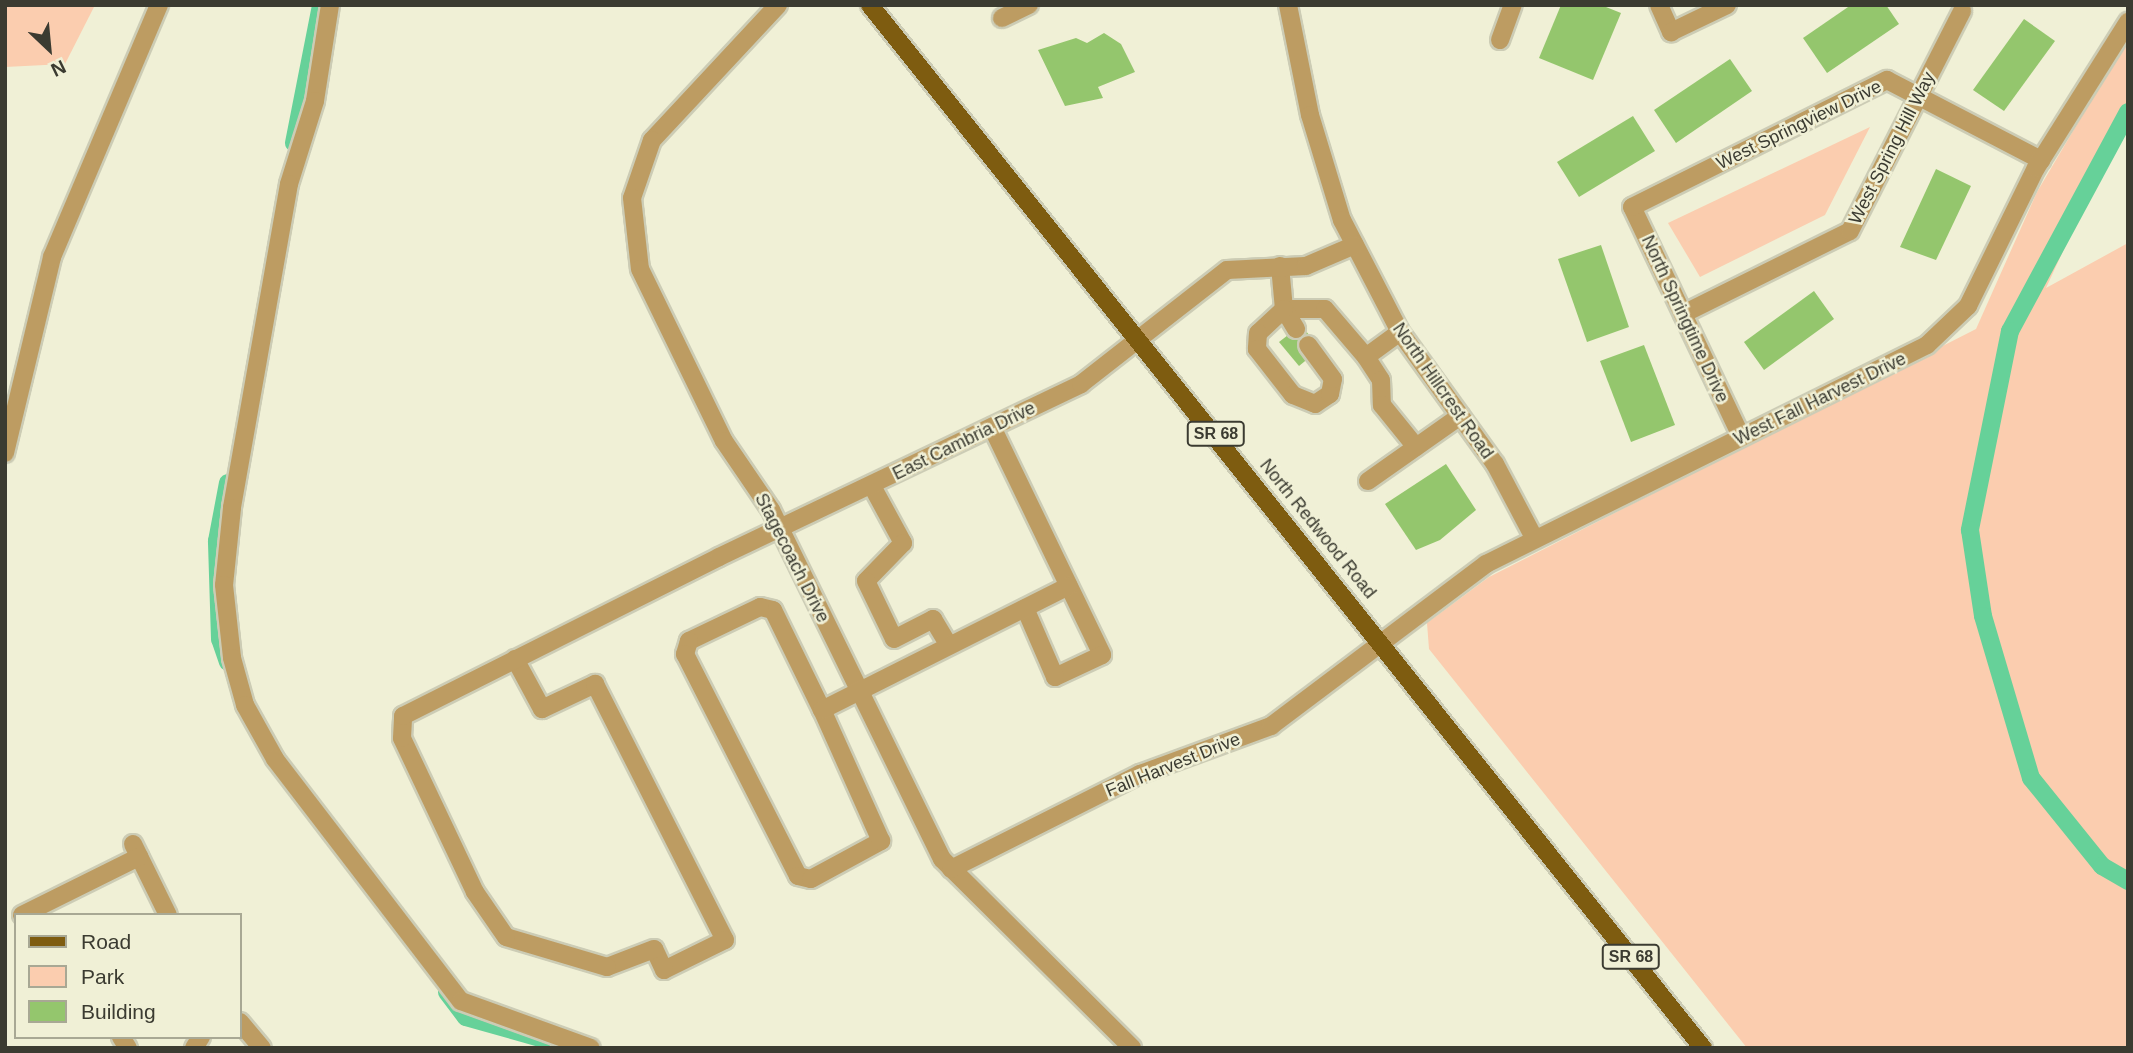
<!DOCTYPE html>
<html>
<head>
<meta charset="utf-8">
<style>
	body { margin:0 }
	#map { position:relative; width:2133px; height:1053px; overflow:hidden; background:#f0f0d6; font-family:Arial,sans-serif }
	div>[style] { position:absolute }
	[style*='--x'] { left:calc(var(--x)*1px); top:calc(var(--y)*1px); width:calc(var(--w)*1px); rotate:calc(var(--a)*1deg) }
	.green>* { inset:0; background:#fbcdaf }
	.canal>* { height:18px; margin:-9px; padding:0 9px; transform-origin:9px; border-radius:9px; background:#66d199 }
	.building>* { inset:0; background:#94c66d }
	.roads { filter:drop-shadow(2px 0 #ccccb5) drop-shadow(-2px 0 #ccccb5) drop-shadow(0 2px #ccccb5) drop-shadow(0 -2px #ccccb5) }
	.minor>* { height:18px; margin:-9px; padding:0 9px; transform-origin:9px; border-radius:9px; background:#bd9c62 }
	.major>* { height:18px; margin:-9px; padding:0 9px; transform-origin:9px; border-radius:9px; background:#7e5c10 }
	span { translate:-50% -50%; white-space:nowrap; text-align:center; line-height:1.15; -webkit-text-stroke:5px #f0f0d6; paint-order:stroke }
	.shield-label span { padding:2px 5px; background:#f0f0d6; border:2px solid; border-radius:5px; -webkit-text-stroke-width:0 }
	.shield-label { font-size:16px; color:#3b3b31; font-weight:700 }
	.street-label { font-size:18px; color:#3b3b31 }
	.frame { position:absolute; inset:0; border:7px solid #3b3b31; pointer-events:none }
	.legend { position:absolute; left:14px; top:913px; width:228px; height:126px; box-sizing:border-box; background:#f0f0d6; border:2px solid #a8a894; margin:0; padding:9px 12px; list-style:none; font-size:21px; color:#3b3b31 }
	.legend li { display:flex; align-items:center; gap:14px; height:35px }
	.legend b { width:35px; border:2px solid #a8a894 }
	.north { position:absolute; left:14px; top:14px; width:70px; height:70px; -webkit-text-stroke:5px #f0f0d6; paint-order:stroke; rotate:154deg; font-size:19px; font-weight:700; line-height:28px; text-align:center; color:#3b3b31 }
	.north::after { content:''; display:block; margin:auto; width:24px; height:32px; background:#3b3b31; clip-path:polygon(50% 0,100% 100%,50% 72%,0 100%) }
</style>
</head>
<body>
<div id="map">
	<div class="green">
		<div style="clip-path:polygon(5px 5px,95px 5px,65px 64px,5px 67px)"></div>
		<div style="clip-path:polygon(2128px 38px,2128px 129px,2100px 171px,2046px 288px,2128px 243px,2128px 1048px,1747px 1048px,1429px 649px,1427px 623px,1489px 577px,1976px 329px,2037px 192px)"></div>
		<div style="clip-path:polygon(1870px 127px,1825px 215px,1700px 277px,1668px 223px)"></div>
	</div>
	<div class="canal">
		<div style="--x:2128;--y:112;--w:249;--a:118.3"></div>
		<div style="--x:2010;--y:331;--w:203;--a:101.4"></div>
		<div style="--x:1970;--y:530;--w:87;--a:81.4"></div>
		<div style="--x:1983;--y:616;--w:169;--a:73.5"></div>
		<div style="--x:2031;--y:778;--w:113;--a:51.1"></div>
		<div style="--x:2102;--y:866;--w:30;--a:30"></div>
		<div style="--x:294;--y:143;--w:141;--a:-78.9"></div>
		<div style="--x:228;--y:662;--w:24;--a:-109"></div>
		<div style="--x:220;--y:639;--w:98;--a:-91.8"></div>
		<div style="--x:217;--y:541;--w:59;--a:-79.3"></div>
		<div style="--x:447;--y:992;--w:31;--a:53"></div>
		<div style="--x:466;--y:1017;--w:81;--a:15.8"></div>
	</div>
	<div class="building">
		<div style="clip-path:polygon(1561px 5px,1601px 5px,1621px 13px,1593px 80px,1539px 58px)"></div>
		<div style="clip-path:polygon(1851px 5px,1886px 5px,1899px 24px,1827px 73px,1803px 38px)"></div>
		<div style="clip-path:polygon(2024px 19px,2055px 41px,2004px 111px,1973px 90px)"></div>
		<div style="clip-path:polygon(1104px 33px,1121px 44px,1135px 72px,1098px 87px,1103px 98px,1065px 106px,1038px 50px,1076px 38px,1087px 43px)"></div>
		<div style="clip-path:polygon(1730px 59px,1752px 91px,1676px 143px,1654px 110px)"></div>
		<div style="clip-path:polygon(1633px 116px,1655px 151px,1579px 197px,1557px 162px)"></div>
		<div style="clip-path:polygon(1936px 169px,1971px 186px,1936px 260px,1900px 247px)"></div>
		<div style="clip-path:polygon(1601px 245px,1629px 327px,1587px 342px,1558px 259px)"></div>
		<div style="clip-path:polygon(1814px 291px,1834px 319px,1764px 370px,1744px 342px)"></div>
		<div style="clip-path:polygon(1301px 325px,1314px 341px,1310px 357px,1299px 366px,1279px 342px)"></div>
		<div style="clip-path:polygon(1644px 345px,1675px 425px,1631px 442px,1600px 361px)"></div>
		<div style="clip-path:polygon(1446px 464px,1476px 510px,1440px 540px,1416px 550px,1385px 504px)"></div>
	</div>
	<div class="roads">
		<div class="minor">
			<div style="--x:330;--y:5;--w:97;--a:98.9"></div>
			<div style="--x:315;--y:101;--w:87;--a:107.4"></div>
			<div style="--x:289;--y:184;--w:329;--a:100"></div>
			<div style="--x:232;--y:508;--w:77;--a:95.9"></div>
			<div style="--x:224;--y:585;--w:73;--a:83.7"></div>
			<div style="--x:232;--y:658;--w:49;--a:74.5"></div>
			<div style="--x:245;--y:705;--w:62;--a:60.9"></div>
			<div style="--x:275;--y:759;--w:305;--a:52.5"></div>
			<div style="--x:461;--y:1001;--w:138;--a:19.9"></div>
			<div style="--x:778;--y:5;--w:185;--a:133"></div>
			<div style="--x:652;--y:140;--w:61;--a:109"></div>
			<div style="--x:632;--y:198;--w:71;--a:83.6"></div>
			<div style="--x:640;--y:269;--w:191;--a:64"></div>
			<div style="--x:724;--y:441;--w:83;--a:55.7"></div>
			<div style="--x:771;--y:510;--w:389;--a:63.9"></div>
			<div style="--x:942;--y:859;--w:268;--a:44.8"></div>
			<div style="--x:1288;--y:5;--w:112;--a:78.7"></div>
			<div style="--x:1310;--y:115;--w:110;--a:73.1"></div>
			<div style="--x:1342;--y:220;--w:126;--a:62.6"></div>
			<div style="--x:1400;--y:332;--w:163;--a:54.3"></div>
			<div style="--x:1495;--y:464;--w:79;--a:62.1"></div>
			<div style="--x:1659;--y:5;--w:30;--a:66"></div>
			<div style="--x:1671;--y:32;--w:62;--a:-25.7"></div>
			<div style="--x:1002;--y:18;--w:30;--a:-26"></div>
			<div style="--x:1500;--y:40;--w:37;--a:-70"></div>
			<div style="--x:1280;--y:266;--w:43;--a:84.7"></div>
			<div style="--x:1284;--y:309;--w:41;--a:0"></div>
			<div style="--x:1325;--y:309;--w:63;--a:49.5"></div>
			<div style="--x:1683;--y:314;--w:186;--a:-26.4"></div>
			<div style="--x:1850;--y:231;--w:247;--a:-63"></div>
			<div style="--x:1296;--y:329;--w:23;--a:-121"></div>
			<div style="--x:1284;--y:309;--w:35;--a:137"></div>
			<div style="--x:1258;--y:333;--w:16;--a:94"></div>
			<div style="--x:1257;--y:349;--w:58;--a:52"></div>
			<div style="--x:1293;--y:395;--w:24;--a:22"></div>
			<div style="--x:1315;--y:404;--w:18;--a:-34"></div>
			<div style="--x:1330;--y:394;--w:15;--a:-79"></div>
			<div style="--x:1333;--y:379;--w:42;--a:-126.3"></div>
			<div style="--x:1400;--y:332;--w:42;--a:143.7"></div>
			<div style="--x:1366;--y:357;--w:27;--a:57"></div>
			<div style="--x:1381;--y:380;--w:25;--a:88"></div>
			<div style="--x:1382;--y:405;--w:54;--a:51"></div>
			<div style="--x:992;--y:427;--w:253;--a:64.2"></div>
			<div style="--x:1102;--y:655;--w:52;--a:154.9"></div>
			<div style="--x:1055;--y:677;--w:75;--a:-113.5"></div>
			<div style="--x:1739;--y:432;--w:249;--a:-115.4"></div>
			<div style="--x:1632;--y:207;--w:285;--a:-26.5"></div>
			<div style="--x:1887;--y:80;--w:174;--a:27.5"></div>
			<div style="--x:5;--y:453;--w:202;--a:-76.5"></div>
			<div style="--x:52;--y:257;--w:274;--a:-67"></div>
			<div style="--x:1368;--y:481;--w:113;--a:-35.2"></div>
			<div style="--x:872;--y:486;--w:65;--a:61.5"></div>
			<div style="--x:903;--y:543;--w:53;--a:134.2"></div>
			<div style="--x:866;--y:581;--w:64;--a:64.2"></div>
			<div style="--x:894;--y:639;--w:44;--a:-27.1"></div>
			<div style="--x:933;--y:619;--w:31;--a:59"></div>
			<div style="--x:515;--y:659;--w:57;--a:61.6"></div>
			<div style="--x:542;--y:709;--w:59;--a:-25.3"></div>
			<div style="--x:595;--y:684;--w:287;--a:63.1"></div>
			<div style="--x:725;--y:940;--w:68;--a:153.8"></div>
			<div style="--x:664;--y:970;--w:23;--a:-115"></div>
			<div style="--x:654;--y:949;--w:50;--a:159"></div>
			<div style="--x:607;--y:967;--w:105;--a:-163.5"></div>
			<div style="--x:506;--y:937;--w:55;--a:-124.6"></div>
			<div style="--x:475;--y:892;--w:170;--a:-115.4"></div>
			<div style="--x:402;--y:738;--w:22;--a:-87"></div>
			<div style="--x:403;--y:716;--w:354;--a:-26.7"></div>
			<div style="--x:719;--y:557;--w:401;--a:-25.5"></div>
			<div style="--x:1081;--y:384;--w:185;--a:-38"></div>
			<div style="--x:1227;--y:270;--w:79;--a:-2.9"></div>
			<div style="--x:1306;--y:266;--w:53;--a:-23.2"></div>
			<div style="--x:822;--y:710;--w:111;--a:-116.1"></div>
			<div style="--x:773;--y:610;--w:13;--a:-167"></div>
			<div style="--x:760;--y:607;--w:79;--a:154.4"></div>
			<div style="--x:689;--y:641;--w:14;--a:107"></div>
			<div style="--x:685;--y:654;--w:249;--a:63"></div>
			<div style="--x:798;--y:876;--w:13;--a:13"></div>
			<div style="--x:811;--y:879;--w:80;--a:-28.5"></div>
			<div style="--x:881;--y:841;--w:144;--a:-114.2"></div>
			<div style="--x:822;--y:710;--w:276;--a:-26.7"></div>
			<div style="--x:133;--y:844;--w:79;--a:63.8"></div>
			<div style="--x:951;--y:869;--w:212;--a:-26.7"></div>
			<div style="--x:1140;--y:774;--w:140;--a:-20.1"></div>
			<div style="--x:1271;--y:726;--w:269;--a:-37"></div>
			<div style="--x:1486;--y:564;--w:492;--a:-26.4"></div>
			<div style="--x:1927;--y:345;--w:57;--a:-43.6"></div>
			<div style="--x:1968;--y:306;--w:154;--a:-63.8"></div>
			<div style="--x:2036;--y:168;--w:173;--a:-57.8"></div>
			<div style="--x:22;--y:915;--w:131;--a:-26.4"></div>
			<div style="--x:240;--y:1022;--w:34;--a:50"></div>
			<div style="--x:121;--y:1037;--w:13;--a:58"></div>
			<div style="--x:194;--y:1048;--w:13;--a:-58"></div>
		</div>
		<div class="major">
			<div style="--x:870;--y:5;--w:1335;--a:51.39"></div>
		</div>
	</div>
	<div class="shield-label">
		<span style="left:1216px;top:434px">SR 68</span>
		<span style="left:1631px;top:957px">SR 68</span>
	</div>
	<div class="street-label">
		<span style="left:1799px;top:125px;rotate:-26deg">West Springview Drive</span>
		<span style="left:1892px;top:148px;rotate:-63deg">West Spring Hill Way</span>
		<span style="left:1685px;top:319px;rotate:65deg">North Springtime Drive</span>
		<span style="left:1443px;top:391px;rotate:55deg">North Hillcrest Road</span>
		<span style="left:1820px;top:399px;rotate:-26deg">West Fall Harvest Drive</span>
		<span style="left:964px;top:441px;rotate:-26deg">East Cambria Drive</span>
		<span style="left:1318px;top:529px;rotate:51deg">North Redwood Road</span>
		<span style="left:792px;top:558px;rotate:63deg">Stagecoach Drive</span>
		<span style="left:1173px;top:765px;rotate:-22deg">Fall Harvest Drive</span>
	</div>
	<div class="frame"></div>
	<ul class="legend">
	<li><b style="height:9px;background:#7e5c10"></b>Road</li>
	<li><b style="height:19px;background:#fbcdaf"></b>Park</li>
	<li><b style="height:19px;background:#94c66d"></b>Building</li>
	</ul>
	<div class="north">N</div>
</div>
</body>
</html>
